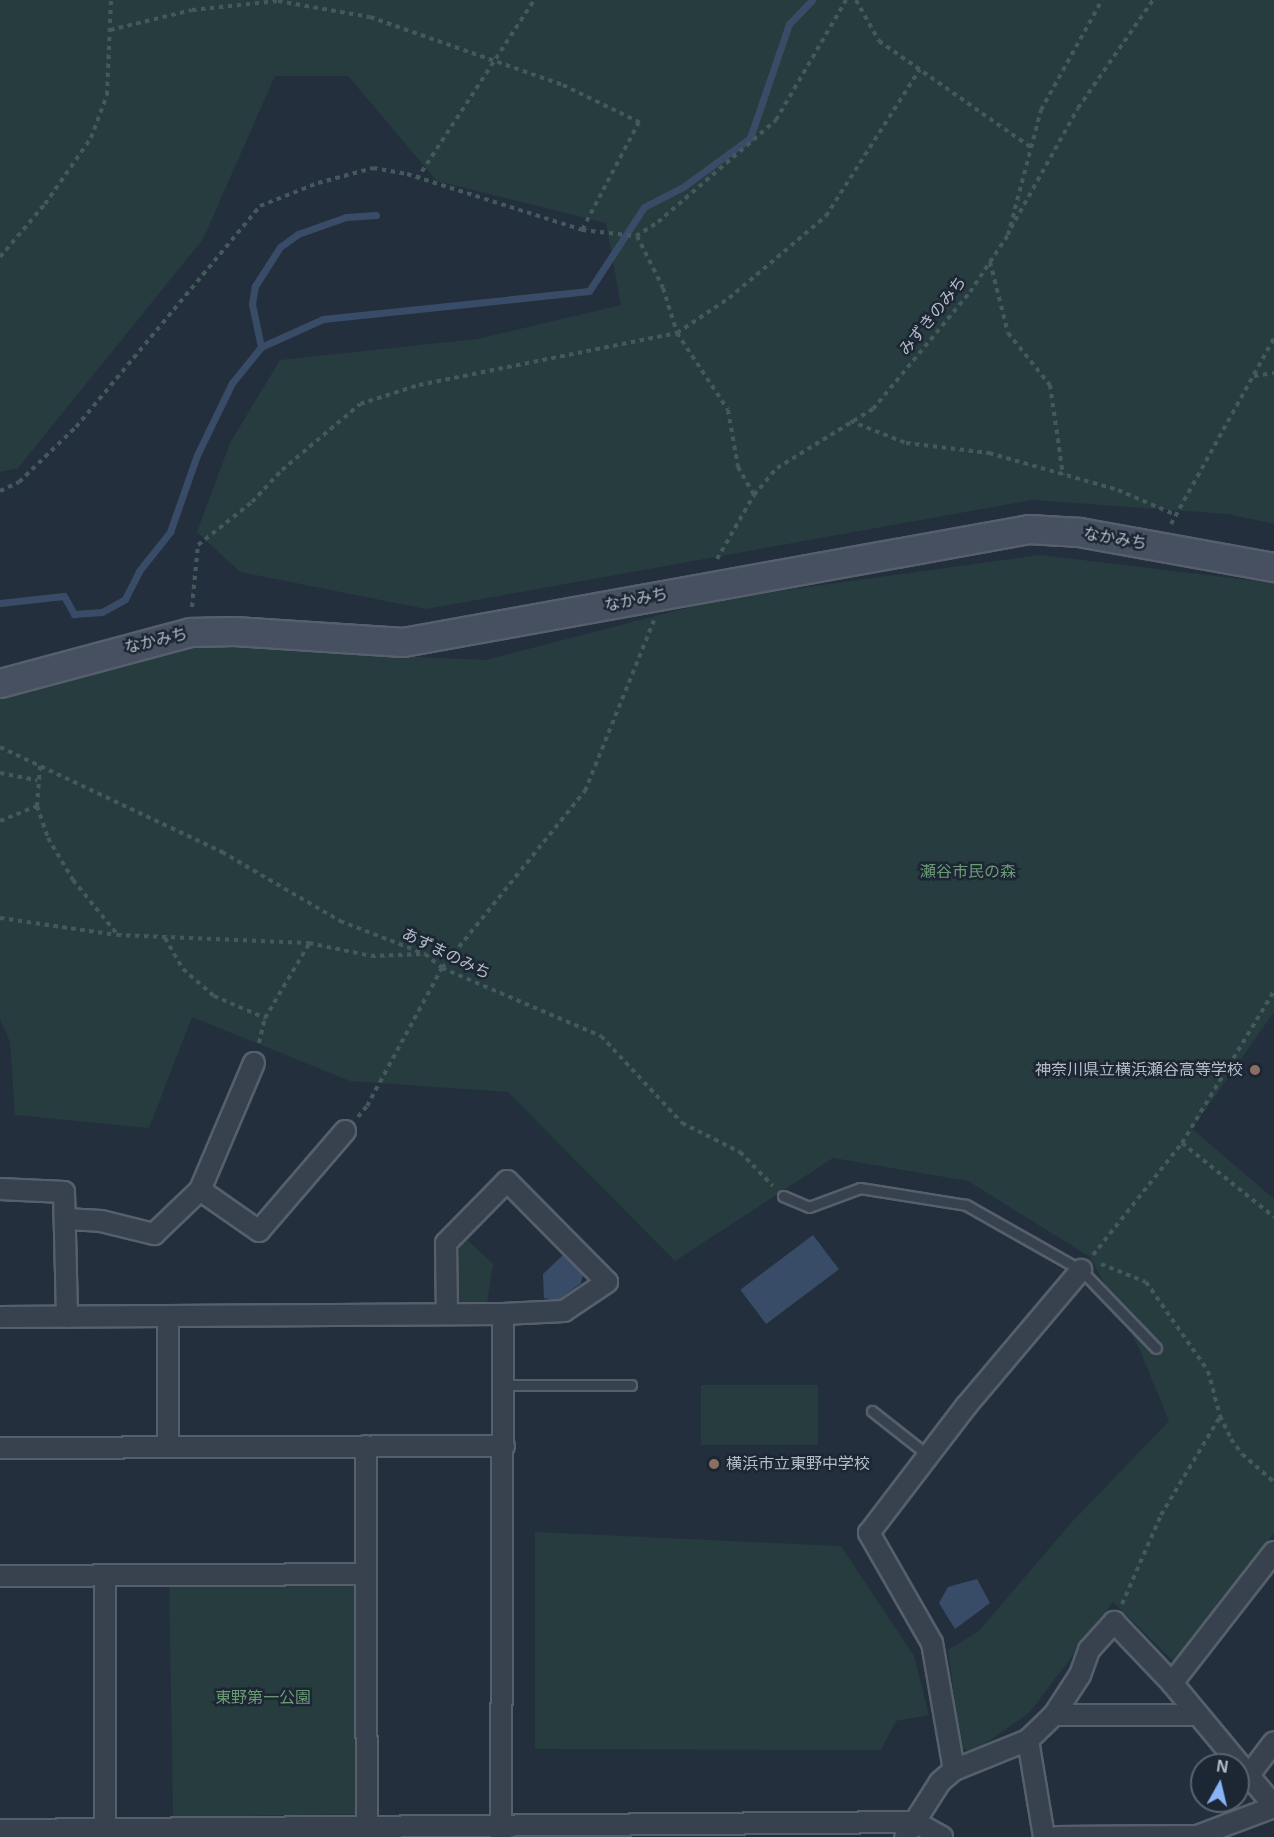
<!DOCTYPE html>
<html>
<head>
<meta charset="utf-8">
<style>
  body { margin:0 }
  #map { position:relative; width:1274px; height:1837px; overflow:hidden; background:#242f3e; font-family:Arial,"Noto Sans JP",sans-serif }
  div>[style] { position:absolute }
  .green>* { inset:0; background:#263c3f; transform-origin:0 0 }
  .water>* { inset:0; background:#394c67; transform-origin:0 0 }
  .stream>* { height:7px; margin:-3.5px; padding:0 3.5px; transform-origin:3.5px; border-radius:3.5px; background:#394c67 }
  .path>* { height:4px; margin-top:-2px; transform-origin:0; background:repeating-linear-gradient(90deg,#44595c 0 4.5px,transparent 0 9px) }
  .roads { filter:drop-shadow(2px 0 #565f6c) drop-shadow(-2px 0 #565f6c) drop-shadow(0 2px #565f6c) drop-shadow(0 -2px #565f6c) }
  .lane>* { height:9px; margin:-4.5px; padding:0 4.5px; transform-origin:4.5px; border-radius:4.5px; background:#38414e }
  .street>* { height:20px; margin:-10px; padding:0 10px; transform-origin:10px; border-radius:10px; background:#38414e }
  .secondary>* { height:27px; margin:-13.5px; padding:0 13.5px; transform-origin:13.5px; border-radius:13.5px; background:#465061 }
  .dots>* { width:16px; height:16px; translate:-50% -50%; box-sizing:border-box; border:3px solid #1d2633; border-radius:50% }
  span { translate:-50% -50%; white-space:nowrap; text-align:center; line-height:1.15; -webkit-text-stroke:5px #1d2633; paint-order:stroke }
  .street-label { font-size:16px; color:#b4bcc9 }
  .park-label { font-size:16px; color:#6b9a76 }
  .poi-label { font-size:16px; color:#b4bcc9 }
  .right { translate:-100% -50%; text-align:right }
  .left { translate:0 -50%; text-align:left }
  .north { position:absolute; left:1190px; top:1753px; width:60px; height:60px; box-sizing:border-box; background:#1d2633; border:2px solid #59626f; border-radius:50%; rotate:8deg; font-size:16px; font-weight:700; line-height:24px; text-align:center; color:#b4bcc9 }
  .north::after { content:''; display:block; margin:auto; width:21px; height:27px; background:#8ab4f8; clip-path:polygon(50% 0,100% 100%,50% 72%,0 100%) }
</style>
</head>
<body>
<div id="map">
  <div class="green">
    <div style="clip-path:polygon(0 0,1274px 0,1274px 524px,1228px 514px,1032px 500px,426px 609px,240px 572px,197px 532px,230px 443px,280px 360px,477px 339px,621px 305px,606px 223px,437px 181px,348px 76px,275px 76px,203px 239px,18px 468px,0 472px)"></div>
    <div style="clip-path:polygon(1040px 555px,1274px 583px,1274px 1012px,1192px 1129px,1274px 1199px,1274px 1533px,1175px 1663px,1113px 1602px,1030px 1712px,972px 1753px,961px 1747px,948px 1650px,979px 1631px,1070px 1524px,1169px 1421px,1139px 1348px,1090px 1257px,968px 1181px,833px 1158px,675px 1261px,508px 1092px,350px 1081px,192px 1017px,149px 1128px,15px 1115px,10px 1042px,0 1019px,0 682px,188px 643px,262px 638px,350px 654px,486px 660px,721px 599px)"></div>
    <div style="clip-path:polygon(460px 1233px,493px 1264px,487px 1303px,458px 1303px,454px 1239px)"></div>
    <div style="left:701px;top:1385px;width:117px;height:60px"></div>
    <div style="clip-path:polygon(535px 1532px,841px 1546px,914px 1656px,929px 1715px,896px 1721px,881px 1750px,535px 1749px)"></div>
    <div style="left:354px;top:1578px;width:236px;height:185px;rotate:89deg"></div>
  </div>
  <div class="water">
    <div style="left:813px;top:1235px;width:43px;height:91px;rotate:53deg"></div>
    <div style="clip-path:polygon(563px 1255px,583px 1275px,581px 1283px,558px 1300px,544px 1298px,543px 1274px)"></div>
    <div style="clip-path:polygon(977px 1579px,990px 1603px,955px 1629px,939px 1603px,948px 1587px)"></div>
  </div>
  <div class="stream">
    <div style="left:261px;top:347px;width:44px;rotate:-101.8deg"></div>
    <div style="left:252px;top:304px;width:18px;rotate:-81deg"></div>
    <div style="left:255px;top:286px;width:46px;rotate:-57.3deg"></div>
    <div style="left:280px;top:247px;width:22px;rotate:-36deg"></div>
    <div style="left:298px;top:234px;width:51px;rotate:-19.5deg"></div>
    <div style="left:346px;top:217px;width:30px;rotate:-4deg"></div>
    <div style="left:0;top:603px;width:64px;rotate:-6.2deg"></div>
    <div style="left:64px;top:596px;width:21px;rotate:61deg"></div>
    <div style="left:74px;top:614px;width:28px;rotate:-4deg"></div>
    <div style="left:102px;top:612px;width:26px;rotate:-29deg"></div>
    <div style="left:125px;top:599px;width:31px;rotate:-63deg"></div>
    <div style="left:139px;top:571px;width:50px;rotate:-51.5deg"></div>
    <div style="left:170px;top:532px;width:82px;rotate:-70.7deg"></div>
    <div style="left:197px;top:455px;width:80px;rotate:-64.1deg"></div>
    <div style="left:232px;top:383px;width:46px;rotate:-51.1deg"></div>
    <div style="left:261px;top:347px;width:68px;rotate:-24.3deg"></div>
    <div style="left:323px;top:319px;width:267px;rotate:-6deg"></div>
    <div style="left:589px;top:291px;width:100px;rotate:-56.8deg"></div>
    <div style="left:644px;top:207px;width:44px;rotate:-27.1deg"></div>
    <div style="left:683px;top:187px;width:83px;rotate:-36.2deg"></div>
    <div style="left:750px;top:138px;width:120px;rotate:-71.1deg"></div>
    <div style="left:789px;top:24px;width:33px;rotate:-46deg"></div>
  </div>
  <div class="path">
    <div style="left:856px;top:0;width:47px;rotate:60.7deg"></div>
    <div style="left:879px;top:41px;width:187px;rotate:35deg"></div>
    <div style="left:110px;top:30px;width:84px;rotate:-13.7deg"></div>
    <div style="left:192px;top:10px;width:86px;rotate:-6deg"></div>
    <div style="left:278px;top:1px;width:93px;rotate:9.9deg"></div>
    <div style="left:370px;top:17px;width:205px;rotate:19.4deg"></div>
    <div style="left:563px;top:85px;width:85px;rotate:26deg"></div>
    <div style="left:639px;top:122px;width:122px;rotate:117.8deg"></div>
    <div style="left:417px;top:179px;width:214px;rotate:-56.8deg"></div>
    <div style="left:1011px;top:228px;width:137px;rotate:-60.8deg"></div>
    <div style="left:1078px;top:108px;width:131px;rotate:-55.2deg"></div>
    <div style="left:637px;top:236px;width:58px;rotate:63.4deg"></div>
    <div style="left:663px;top:288px;width:47px;rotate:72.7deg"></div>
    <div style="left:677px;top:333px;width:92px;rotate:56.5deg"></div>
    <div style="left:728px;top:410px;width:58px;rotate:80deg"></div>
    <div style="left:738px;top:467px;width:32px;rotate:60deg"></div>
    <div style="left:0;top:257px;width:70px;rotate:-49.7deg"></div>
    <div style="left:45px;top:204px;width:80px;rotate:-55.1deg"></div>
    <div style="left:91px;top:138px;width:46px;rotate:-69.6deg"></div>
    <div style="left:107px;top:95px;width:95px;rotate:-87.6deg"></div>
    <div style="left:990px;top:262px;width:73px;rotate:75.8deg"></div>
    <div style="left:1008px;top:333px;width:67px;rotate:51.1deg"></div>
    <div style="left:1050px;top:385px;width:91px;rotate:81.8deg"></div>
    <div style="left:1254px;top:376px;width:20px;rotate:-9deg"></div>
    <div style="left:850px;top:421px;width:60px;rotate:21.4deg"></div>
    <div style="left:906px;top:443px;width:84px;rotate:6.9deg"></div>
    <div style="left:989px;top:453px;width:134px;rotate:16deg"></div>
    <div style="left:1118px;top:490px;width:63px;rotate:23.3deg"></div>
    <div style="left:0;top:491px;width:21px;rotate:-25deg"></div>
    <div style="left:19px;top:482px;width:79px;rotate:-44deg"></div>
    <div style="left:76px;top:427px;width:288px;rotate:-50.2deg"></div>
    <div style="left:260px;top:206px;width:62px;rotate:-21.6deg"></div>
    <div style="left:318px;top:183px;width:57px;rotate:-15.3deg"></div>
    <div style="left:373px;top:168px;width:35px;rotate:10deg"></div>
    <div style="left:407px;top:174px;width:184px;rotate:17.7deg"></div>
    <div style="left:582px;top:230px;width:54px;rotate:6.3deg"></div>
    <div style="left:636px;top:236px;width:26px;rotate:-32deg"></div>
    <div style="left:658px;top:222px;width:156px;rotate:-40.8deg"></div>
    <div style="left:776px;top:120px;width:139px;rotate:-59.7deg"></div>
    <div style="left:1171px;top:524px;width:213px;rotate:-61deg"></div>
    <div style="left:717px;top:559px;width:74px;rotate:-60deg"></div>
    <div style="left:754px;top:495px;width:35px;rotate:-50deg"></div>
    <div style="left:777px;top:468px;width:113px;rotate:-31.6deg"></div>
    <div style="left:873px;top:409px;width:152px;rotate:-50.3deg"></div>
    <div style="left:970px;top:292px;width:69px;rotate:-56.3deg"></div>
    <div style="left:1008px;top:235px;width:129px;rotate:-75.2deg"></div>
    <div style="left:1041px;top:110px;width:126px;rotate:-61deg"></div>
    <div style="left:192px;top:607px;width:62px;rotate:-84.5deg"></div>
    <div style="left:198px;top:545px;width:69px;rotate:-38.5deg"></div>
    <div style="left:252px;top:502px;width:44px;rotate:-46.8deg"></div>
    <div style="left:282px;top:470px;width:102px;rotate:-40.2deg"></div>
    <div style="left:360px;top:404px;width:62px;rotate:-17.9deg"></div>
    <div style="left:419px;top:385px;width:263px;rotate:-11.4deg"></div>
    <div style="left:677px;top:333px;width:63px;rotate:-33.9deg"></div>
    <div style="left:729px;top:298px;width:127px;rotate:-40.2deg"></div>
    <div style="left:826px;top:216px;width:174px;rotate:-57.4deg"></div>
    <div style="left:0;top:747px;width:246px;rotate:25.3deg"></div>
    <div style="left:222px;top:852px;width:137px;rotate:30.3deg"></div>
    <div style="left:340px;top:921px;width:91px;rotate:21.2deg"></div>
    <div style="left:425px;top:954px;width:22px;rotate:39deg"></div>
    <div style="left:442px;top:968px;width:173px;rotate:23.2deg"></div>
    <div style="left:601px;top:1036px;width:119px;rotate:47deg"></div>
    <div style="left:682px;top:1123px;width:65px;rotate:26.6deg"></div>
    <div style="left:740px;top:1152px;width:47px;rotate:45.9deg"></div>
    <div style="left:40px;top:766px;width:40px;rotate:94.3deg"></div>
    <div style="left:37px;top:806px;width:34px;rotate:71deg"></div>
    <div style="left:48px;top:838px;width:49px;rotate:59.2deg"></div>
    <div style="left:73px;top:880px;width:70px;rotate:50.8deg"></div>
    <div style="left:0;top:773px;width:38px;rotate:11deg"></div>
    <div style="left:0;top:821px;width:40px;rotate:-22deg"></div>
    <div style="left:0;top:918px;width:118px;rotate:8.3deg"></div>
    <div style="left:117px;top:935px;width:192px;rotate:2.4deg"></div>
    <div style="left:309px;top:943px;width:63px;rotate:11.8deg"></div>
    <div style="left:371px;top:956px;width:51px;rotate:-2.2deg"></div>
    <div style="left:165px;top:938px;width:36px;rotate:60deg"></div>
    <div style="left:183px;top:969px;width:41px;rotate:41.1deg"></div>
    <div style="left:214px;top:996px;width:56px;rotate:23.3deg"></div>
    <div style="left:259px;top:1043px;width:26px;rotate:-77deg"></div>
    <div style="left:265px;top:1018px;width:86px;rotate:-59.3deg"></div>
    <div style="left:358px;top:1117px;width:14px;rotate:-51deg"></div>
    <div style="left:367px;top:1106px;width:157px;rotate:-61.5deg"></div>
    <div style="left:442px;top:968px;width:228px;rotate:-51.1deg"></div>
    <div style="left:585px;top:791px;width:184px;rotate:-68deg"></div>
    <div style="left:1182px;top:1143px;width:118px;rotate:38.8deg"></div>
    <div style="left:1093px;top:1255px;width:143px;rotate:-51.5deg"></div>
    <div style="left:1182px;top:1143px;width:178px;rotate:-58.8deg"></div>
    <div style="left:1101px;top:1264px;width:48px;rotate:21.8deg"></div>
    <div style="left:1146px;top:1282px;width:108px;rotate:55.1deg"></div>
    <div style="left:1208px;top:1371px;width:47px;rotate:75.1deg"></div>
    <div style="left:1220px;top:1416px;width:25px;rotate:64deg"></div>
    <div style="left:1231px;top:1439px;width:19px;rotate:54deg"></div>
    <div style="left:1242px;top:1454px;width:43px;rotate:41.2deg"></div>
    <div style="left:1122px;top:1604px;width:97px;rotate:-66.3deg"></div>
    <div style="left:1161px;top:1515px;width:114px;rotate:-59deg"></div>
  </div>
  <div class="roads">
    <div class="lane">
      <div style="left:783px;top:1196px;width:28px;rotate:23deg"></div>
      <div style="left:809px;top:1207px;width:54px;rotate:-20.4deg"></div>
      <div style="left:860px;top:1188px;width:107px;rotate:9.1deg"></div>
      <div style="left:966px;top:1205px;width:132px;rotate:29.5deg"></div>
      <div style="left:1081px;top:1270px;width:108px;rotate:46.1deg"></div>
      <div style="left:504px;top:1385px;width:127px"></div>
      <div style="left:872px;top:1411px;width:73px;rotate:38.3deg"></div>
    </div>
    <div class="street">
      <div style="left:0;top:1189px;width:64px;rotate:2.7deg"></div>
      <div style="left:64px;top:1192px;width:125px;rotate:88.6deg"></div>
      <div style="left:200px;top:1190px;width:72px;rotate:34.8deg"></div>
      <div style="left:259px;top:1231px;width:132px;rotate:-49.3deg"></div>
      <div style="left:65px;top:1219px;width:36px;rotate:3deg"></div>
      <div style="left:101px;top:1221px;width:55px;rotate:13.8deg"></div>
      <div style="left:154px;top:1234px;width:64px;rotate:-43.7deg"></div>
      <div style="left:200px;top:1190px;width:138px;rotate:-67deg"></div>
      <div style="left:0;top:1317px;width:503px;rotate:-0.34deg"></div>
      <div style="left:503px;top:1314px;width:61px;rotate:-2.8deg"></div>
      <div style="left:564px;top:1311px;width:52px;rotate:-34deg"></div>
      <div style="left:607px;top:1282px;width:142px;rotate:-134.7deg"></div>
      <div style="left:507px;top:1181px;width:87px;rotate:134.5deg"></div>
      <div style="left:446px;top:1243px;width:71px;rotate:89.2deg"></div>
      <div style="left:366px;top:1446px;width:391px;rotate:89.9deg"></div>
      <div style="left:168px;top:1447px;width:131px;rotate:-90deg"></div>
      <div style="left:0;top:1448px;width:504px;rotate:-0.23deg"></div>
      <div style="left:0;top:1576px;width:366px;rotate:-0.3deg"></div>
      <div style="left:1172px;top:1683px;width:166px;rotate:-52.1deg"></div>
      <div style="left:1054px;top:1715px;width:144px"></div>
      <div style="left:1028px;top:1740px;width:98px;rotate:80.6deg"></div>
      <div style="left:954px;top:1770px;width:129px;rotate:-99.8deg"></div>
      <div style="left:932px;top:1643px;width:127px;rotate:-119.8deg"></div>
      <div style="left:869px;top:1533px;width:161px;rotate:-52.6deg"></div>
      <div style="left:967px;top:1405px;width:177px;rotate:-49.8deg"></div>
      <div style="left:1249px;top:1775px;width:41px;rotate:-52.9deg"></div>
      <div style="left:105px;top:1829px;width:254px;rotate:-90deg"></div>
      <div style="left:0;top:1830px;width:915px;rotate:-0.5deg"></div>
      <div style="left:915px;top:1822px;width:31px;rotate:29deg"></div>
      <div style="left:501px;top:1837px;width:523px;rotate:-89.78deg"></div>
      <div style="left:905px;top:1837px;width:65px;rotate:-57.5deg"></div>
      <div style="left:940px;top:1782px;width:18px;rotate:-41deg"></div>
      <div style="left:954px;top:1770px;width:80px;rotate:-22.1deg"></div>
      <div style="left:1028px;top:1740px;width:36px;rotate:-44deg"></div>
      <div style="left:1054px;top:1715px;width:48px;rotate:-57deg"></div>
      <div style="left:1080px;top:1675px;width:27px;rotate:-70deg"></div>
      <div style="left:1089px;top:1650px;width:38px;rotate:-48deg"></div>
      <div style="left:1114px;top:1622px;width:84px;rotate:46.4deg"></div>
      <div style="left:1172px;top:1683px;width:160px;rotate:50.3deg"></div>
      <div style="left:1057px;top:1837px;width:140px;rotate:-0.4deg"></div>
      <div style="left:1197px;top:1836px;width:82px;rotate:-20.6deg"></div>
    </div>
    <div class="secondary">
      <div style="left:0;top:683px;width:198px;rotate:-15deg"></div>
      <div style="left:191px;top:632px;width:43px;rotate:-1.3deg"></div>
      <div style="left:234px;top:631px;width:169px;rotate:3.7deg"></div>
      <div style="left:403px;top:642px;width:636px;rotate:-10.23deg"></div>
      <div style="left:1029px;top:529px;width:50px;rotate:3.4deg"></div>
      <div style="left:1079px;top:532px;width:198px;rotate:10.2deg"></div>
    </div>
  </div>
  <div class="dots">
    <div style="left:1255px;top:1070px;background:#8d6e63"></div>
    <div style="left:714px;top:1464px;background:#8d6e63"></div>
  </div>
  <div class="street-label">
    <span style="left:933px;top:316px;rotate:-51deg">みずきのみち</span>
    <span style="left:1115px;top:539px;rotate:10deg">なかみち</span>
    <span style="left:636px;top:600px;rotate:-11deg">なかみち</span>
    <span style="left:156px;top:641px;rotate:-13deg">なかみち</span>
    <span style="left:446px;top:954px;rotate:26deg">あずまのみち</span>
  </div>
  <div class="park-label">
    <span style="left:968px;top:872px">瀬谷市民の森</span>
    <span style="left:263px;top:1698px">東野第一公園</span>
  </div>
  <div class="poi-label">
    <span class="right" style="left:1243px;top:1070px">神奈川県立横浜瀬谷高等学校</span>
    <span class="left" style="left:726px;top:1464px">横浜市立東野中学校</span>
  </div>
  <div class="north">N</div>
</div>
</body>
</html>
